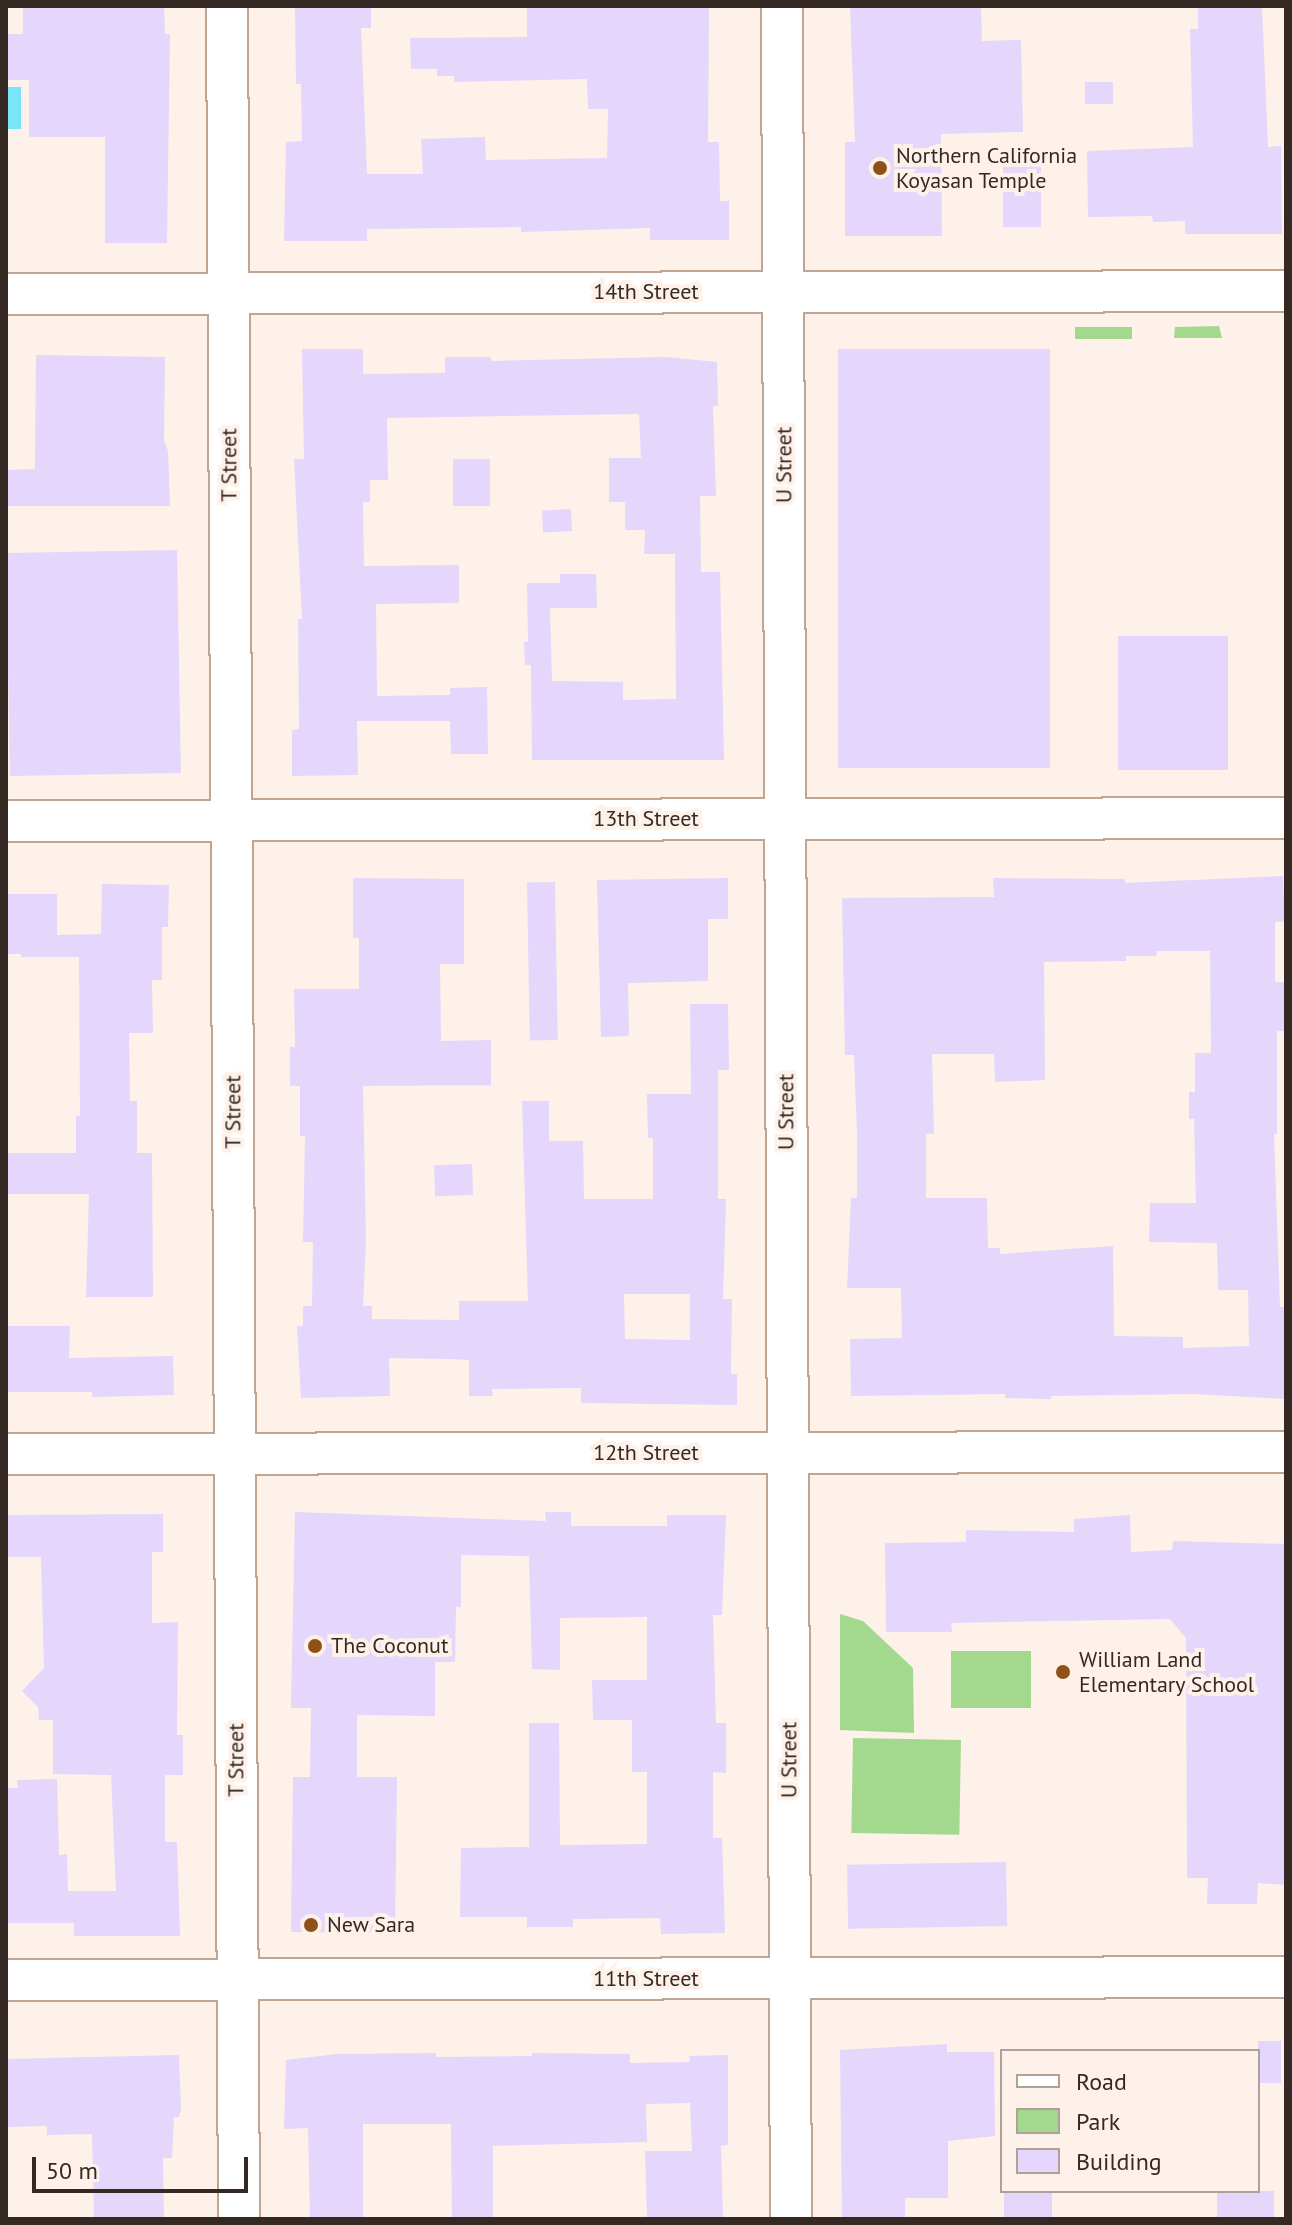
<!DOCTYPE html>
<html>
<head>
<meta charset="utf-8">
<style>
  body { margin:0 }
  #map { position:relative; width:1292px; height:2225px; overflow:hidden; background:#fdf1e9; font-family:"PT Sans",sans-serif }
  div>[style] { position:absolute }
  .green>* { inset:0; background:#a2d98e; transform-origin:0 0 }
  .water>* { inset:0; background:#7ce4f8; transform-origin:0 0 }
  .building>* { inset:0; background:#e4d7fb; transform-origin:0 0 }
  .roads { filter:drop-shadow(2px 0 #c1a593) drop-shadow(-2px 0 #c1a593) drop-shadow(0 2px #c1a593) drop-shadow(0 -2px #c1a593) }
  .minor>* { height:40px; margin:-20px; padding:0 20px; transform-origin:20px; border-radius:20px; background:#fff }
  .dots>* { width:22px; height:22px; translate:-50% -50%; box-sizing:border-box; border:4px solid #fdf1e9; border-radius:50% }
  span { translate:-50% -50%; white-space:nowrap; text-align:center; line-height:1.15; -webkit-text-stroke:8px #fdf1e9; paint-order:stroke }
  .poi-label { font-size:22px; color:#352a23 }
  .left { translate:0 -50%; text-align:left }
  .street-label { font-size:22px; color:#352a23 }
  .frame { position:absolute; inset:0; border:8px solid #352a23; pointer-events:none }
  .legend { position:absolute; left:1000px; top:2049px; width:260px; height:144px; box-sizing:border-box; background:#fdf1e9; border:2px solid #ada19a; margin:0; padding:10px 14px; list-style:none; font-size:24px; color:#352a23 }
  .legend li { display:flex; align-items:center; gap:16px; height:40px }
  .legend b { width:40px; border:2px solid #ada19a }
  .scale { position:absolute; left:32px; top:2157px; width:216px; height:36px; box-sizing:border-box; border:4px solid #352a23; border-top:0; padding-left:10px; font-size:24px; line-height:28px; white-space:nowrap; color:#352a23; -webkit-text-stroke:6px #fdf1e9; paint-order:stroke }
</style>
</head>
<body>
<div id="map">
  <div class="green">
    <div style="clip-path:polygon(1219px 326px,1222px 338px,1174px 338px,1175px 327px)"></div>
    <div style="left:1075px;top:327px;width:57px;height:12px"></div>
    <div style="clip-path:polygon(840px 1614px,863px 1621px,913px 1668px,914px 1733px,840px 1730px)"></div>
    <div style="left:951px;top:1651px;width:80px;height:57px"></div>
    <div style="left:853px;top:1738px;width:108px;height:95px;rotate:1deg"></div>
  </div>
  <div class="water">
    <div style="left:6px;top:87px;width:15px;height:42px"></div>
  </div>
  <div class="building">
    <div style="clip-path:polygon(23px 6px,164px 6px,165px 34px,170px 34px,167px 243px,105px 243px,105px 137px,29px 137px,29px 80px,6px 80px,6px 34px,23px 34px)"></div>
    <div style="clip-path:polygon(295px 6px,371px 6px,371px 28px,361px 28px,367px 174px,423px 174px,421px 139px,485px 137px,486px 160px,607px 158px,608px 109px,588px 109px,587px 79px,454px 82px,454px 76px,437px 76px,437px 69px,411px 69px,410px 38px,527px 37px,527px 6px,709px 6px,708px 142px,719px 142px,720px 201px,729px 201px,729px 240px,650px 240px,650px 228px,521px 232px,521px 227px,367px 229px,367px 241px,284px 241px,286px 142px,302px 141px,301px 84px,296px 84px)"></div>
    <div style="clip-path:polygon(850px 6px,981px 6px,982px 41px,1021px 40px,1023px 132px,941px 134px,942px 236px,845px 236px,845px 142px,855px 142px)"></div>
    <div style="clip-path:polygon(1198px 6px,1262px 6px,1268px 147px,1281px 146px,1282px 234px,1185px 234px,1185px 221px,1153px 222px,1152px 216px,1088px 217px,1087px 151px,1193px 147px,1190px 29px,1198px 29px)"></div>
    <div style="left:1113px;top:82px;width:22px;height:28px;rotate:90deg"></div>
    <div style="left:1003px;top:157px;width:38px;height:70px"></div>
    <div style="clip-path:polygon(302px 349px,363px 349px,363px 374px,445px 373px,445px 357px,491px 357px,491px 361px,665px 357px,717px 362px,718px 406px,713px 406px,716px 496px,700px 496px,701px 572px,720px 572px,724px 760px,532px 760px,531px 665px,525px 665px,524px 642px,528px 642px,527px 583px,560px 583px,560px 574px,596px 574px,597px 608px,550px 608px,552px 681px,623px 682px,623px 700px,676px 699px,675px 554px,644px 554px,645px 530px,625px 530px,625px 502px,609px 502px,609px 458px,641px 458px,639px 414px,387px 418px,388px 480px,370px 480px,370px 502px,363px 502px,364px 566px,459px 565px,459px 603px,376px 604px,377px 696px,450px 695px,450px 688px,487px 687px,488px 754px,451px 754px,450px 721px,357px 721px,358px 775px,292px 776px,292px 730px,299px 729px,298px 619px,302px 619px,294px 459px,304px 459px)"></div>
    <div style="left:838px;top:349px;width:212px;height:419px"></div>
    <div style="clip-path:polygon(36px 355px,165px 357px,164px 440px,168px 451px,170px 506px,6px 506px,6px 470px,35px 469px)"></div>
    <div style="left:453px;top:459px;width:37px;height:47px"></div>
    <div style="left:571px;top:509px;width:22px;height:29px;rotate:87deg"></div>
    <div style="left:177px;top:550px;width:223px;height:171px;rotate:89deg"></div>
    <div style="left:1118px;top:636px;width:110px;height:134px"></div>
    <div style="clip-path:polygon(evenodd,1283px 876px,1285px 921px,1275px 922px,1275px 982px,1285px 982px,1286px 1031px,1277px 1031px,1277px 1134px,1274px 1134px,1280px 1307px,1286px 1307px,1286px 1399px,1196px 1394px,1051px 1396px,1051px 1399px,1005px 1398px,1005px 1394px,851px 1396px,850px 1339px,902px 1338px,901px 1288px,847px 1288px,851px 1198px,857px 1198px,857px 1135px,854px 1055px,845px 1055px,842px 898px,994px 897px,993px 878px,1125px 879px,1125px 883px,1283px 876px,1157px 951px,1210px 951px,1211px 1053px,1195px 1053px,1195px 1092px,1189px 1092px,1189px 1119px,1194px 1119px,1196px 1203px,1150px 1203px,1149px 1242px,1217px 1243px,1218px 1290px,1248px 1290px,1249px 1346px,1183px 1348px,1183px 1337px,1114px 1336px,1113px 1246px,1000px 1254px,1000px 1248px,988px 1248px,987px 1198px,926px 1198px,926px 1134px,934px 1134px,932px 1054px,994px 1054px,995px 1082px,1045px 1080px,1044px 962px,1126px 961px,1126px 956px,1156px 956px,1157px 951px)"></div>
    <div style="clip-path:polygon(evenodd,353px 878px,464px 879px,464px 964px,440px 964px,441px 1041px,491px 1040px,491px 1085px,363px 1086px,366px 1242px,363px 1306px,372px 1306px,372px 1319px,459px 1320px,459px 1301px,528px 1301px,522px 1101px,549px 1101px,549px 1141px,583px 1141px,584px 1199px,653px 1199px,653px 1138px,648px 1138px,647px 1094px,691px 1094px,690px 1004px,728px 1004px,729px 1070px,718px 1070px,718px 1199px,726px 1199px,723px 1299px,732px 1299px,731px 1374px,737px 1374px,737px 1405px,581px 1403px,581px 1388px,492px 1389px,493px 1396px,469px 1396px,469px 1360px,451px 1359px,389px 1358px,390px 1396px,301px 1398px,297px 1326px,303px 1326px,303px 1306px,312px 1306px,313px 1242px,303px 1242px,305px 1136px,300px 1136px,300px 1086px,290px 1086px,290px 1047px,295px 1047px,294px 989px,359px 989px,359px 938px,353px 938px,353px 878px,624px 1294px,690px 1294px,690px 1340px,625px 1339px,624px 1294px)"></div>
    <div style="clip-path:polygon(728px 878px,728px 919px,708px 919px,708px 981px,628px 983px,629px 1036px,601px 1037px,597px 880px)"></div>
    <div style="left:555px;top:882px;width:158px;height:28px;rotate:89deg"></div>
    <div style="clip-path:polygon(102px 884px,169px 885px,168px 927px,162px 927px,162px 980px,152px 980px,153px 1033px,129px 1033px,130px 1101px,137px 1101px,137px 1153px,152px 1153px,153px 1297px,86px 1297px,89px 1194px,6px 1194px,6px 1153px,76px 1153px,76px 1116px,80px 1116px,79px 957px,21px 957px,21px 954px,6px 954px,6px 894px,57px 894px,57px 935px,101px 934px)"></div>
    <div style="left:472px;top:1164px;width:31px;height:38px;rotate:88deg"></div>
    <div style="clip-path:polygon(6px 1326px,70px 1326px,69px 1358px,173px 1356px,174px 1395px,92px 1397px,92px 1392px,6px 1392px)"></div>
    <div style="clip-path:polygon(295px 1512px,546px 1521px,545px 1512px,571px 1512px,571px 1526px,667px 1526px,667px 1515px,726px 1515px,722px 1615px,713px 1615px,716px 1723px,726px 1723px,726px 1773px,713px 1772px,713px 1838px,722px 1838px,725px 1933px,661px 1934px,660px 1918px,573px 1919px,573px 1927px,527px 1927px,527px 1917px,460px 1917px,461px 1848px,529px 1847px,529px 1723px,559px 1723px,560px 1845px,647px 1844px,647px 1772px,632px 1772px,632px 1720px,593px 1720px,592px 1680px,647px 1680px,647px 1617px,560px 1618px,560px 1670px,532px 1669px,529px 1556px,461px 1555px,461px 1607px,456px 1607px,455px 1662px,435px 1662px,435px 1716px,357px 1715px,357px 1777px,397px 1777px,395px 1933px,291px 1932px,293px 1777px,310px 1777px,311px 1708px,291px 1708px)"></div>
    <div style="clip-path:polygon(163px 1514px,163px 1552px,152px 1552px,152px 1623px,178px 1622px,177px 1735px,183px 1735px,183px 1775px,165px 1775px,165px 1842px,177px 1842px,180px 1936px,74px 1936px,74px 1923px,6px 1923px,6px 1788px,18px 1788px,17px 1780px,57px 1779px,59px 1855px,67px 1854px,68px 1891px,116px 1891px,111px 1775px,53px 1774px,53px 1720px,39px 1720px,38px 1707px,22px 1691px,44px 1668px,41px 1557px,6px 1557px,6px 1515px)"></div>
    <div style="clip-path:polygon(1130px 1515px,1131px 1552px,1172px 1550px,1173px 1541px,1286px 1544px,1286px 1885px,1258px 1883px,1257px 1904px,1207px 1904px,1208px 1878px,1187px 1878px,1186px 1638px,1170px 1619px,951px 1623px,952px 1632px,886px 1632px,885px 1543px,966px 1542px,966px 1530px,1074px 1532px,1074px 1519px)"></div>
    <div style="left:1006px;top:1862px;width:64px;height:159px;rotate:89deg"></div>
    <div style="left:1258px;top:2041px;width:23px;height:42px"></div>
    <div style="clip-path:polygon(947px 2044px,947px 2052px,994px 2052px,995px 2136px,948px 2141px,948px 2198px,905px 2198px,905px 2219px,842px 2219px,840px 2050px)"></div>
    <div style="clip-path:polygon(436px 2053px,436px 2057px,532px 2056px,532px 2053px,630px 2054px,630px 2063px,690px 2062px,689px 2056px,728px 2055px,728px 2145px,721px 2146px,723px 2219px,647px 2219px,645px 2151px,692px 2151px,690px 2103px,646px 2104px,647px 2142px,493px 2146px,493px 2219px,452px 2219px,451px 2124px,363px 2124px,363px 2219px,310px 2219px,308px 2128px,284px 2129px,286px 2060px,337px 2054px)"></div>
    <div style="clip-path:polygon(179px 2055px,181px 2110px,179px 2117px,174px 2117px,172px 2158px,163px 2158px,164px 2219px,94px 2219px,92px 2134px,47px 2135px,47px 2126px,6px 2127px,6px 2059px)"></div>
    <div style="left:1004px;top:2191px;width:48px;height:28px"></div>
    <div style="left:1217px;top:2191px;width:57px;height:28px"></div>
  </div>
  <div class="roads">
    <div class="minor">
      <div style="left:227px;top:6px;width:2213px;rotate:89.69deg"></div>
      <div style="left:782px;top:6px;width:2213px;rotate:89.77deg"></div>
      <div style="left:6px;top:294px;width:1280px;rotate:-0.13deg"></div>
      <div style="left:6px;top:821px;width:1280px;rotate:-0.13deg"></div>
      <div style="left:6px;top:1454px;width:1280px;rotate:-0.09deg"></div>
      <div style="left:6px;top:1980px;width:1280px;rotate:-0.13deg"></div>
    </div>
  </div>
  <div class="dots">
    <div style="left:880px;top:168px;background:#905119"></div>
    <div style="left:315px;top:1646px;background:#905119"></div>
    <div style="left:1063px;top:1672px;background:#905119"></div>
    <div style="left:311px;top:1925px;background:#905119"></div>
  </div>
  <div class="poi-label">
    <span class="left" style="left:896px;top:168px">Northern California<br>Koyasan Temple</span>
    <span class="left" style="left:331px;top:1646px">The Coconut</span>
    <span class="left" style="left:1079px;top:1672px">William Land<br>Elementary School</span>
    <span class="left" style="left:327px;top:1925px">New Sara</span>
  </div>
  <div class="street-label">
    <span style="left:646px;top:292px">14th Street</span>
    <span style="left:229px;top:465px;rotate:-90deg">T Street</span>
    <span style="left:784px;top:465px;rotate:-90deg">U Street</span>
    <span style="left:646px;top:819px">13th Street</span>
    <span style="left:233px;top:1112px;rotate:-90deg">T Street</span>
    <span style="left:786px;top:1112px;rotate:-90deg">U Street</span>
    <span style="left:646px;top:1453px">12th Street</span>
    <span style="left:236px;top:1760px;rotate:-90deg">T Street</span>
    <span style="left:789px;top:1760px;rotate:-90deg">U Street</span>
    <span style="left:646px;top:1979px">11th Street</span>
  </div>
  <div class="frame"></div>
  <ul class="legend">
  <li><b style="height:10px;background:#fff"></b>Road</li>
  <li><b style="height:22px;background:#a2d98e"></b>Park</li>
  <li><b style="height:22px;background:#e4d7fb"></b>Building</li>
  </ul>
  <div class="scale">50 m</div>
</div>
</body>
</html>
